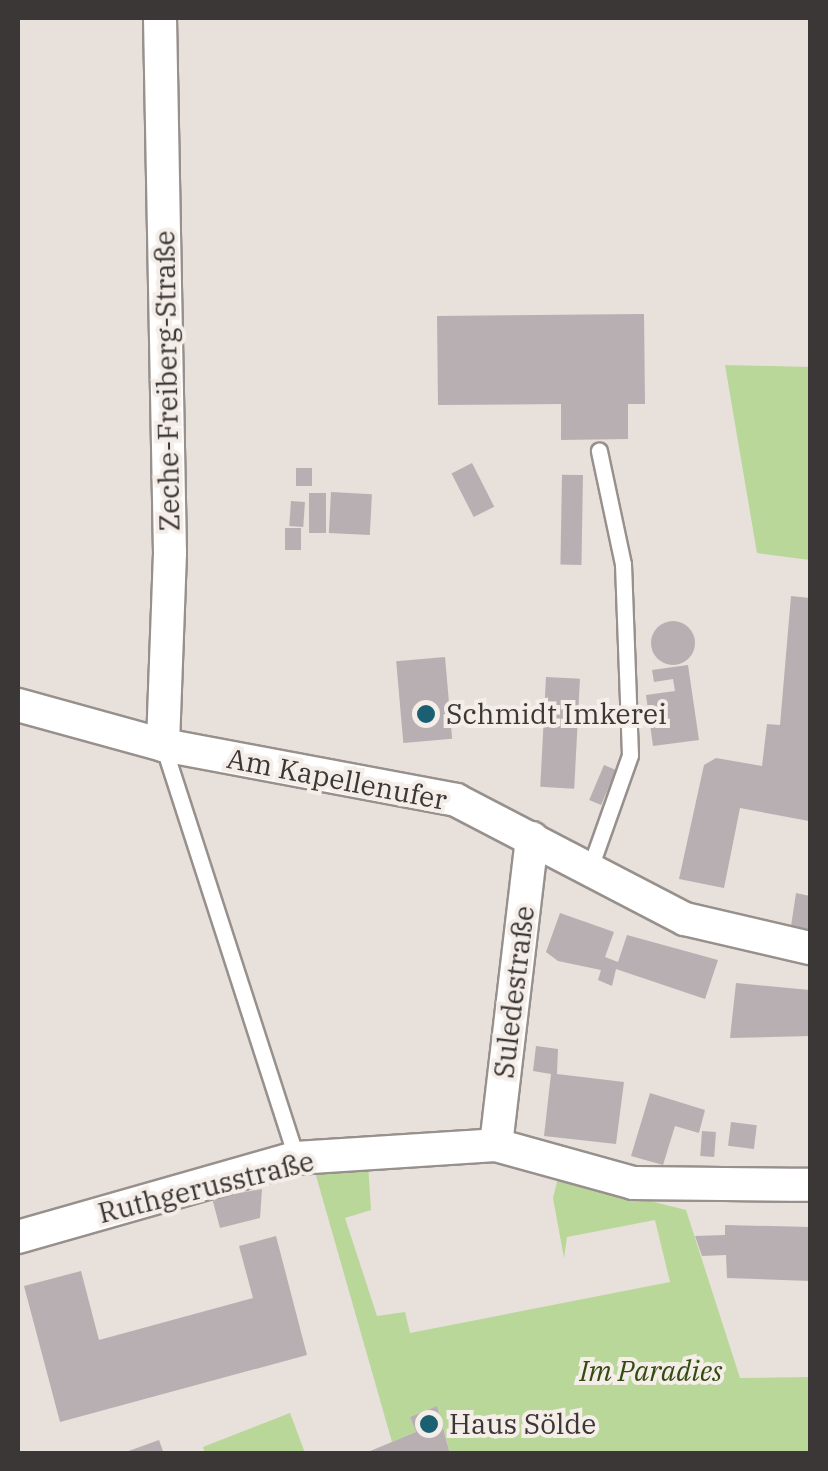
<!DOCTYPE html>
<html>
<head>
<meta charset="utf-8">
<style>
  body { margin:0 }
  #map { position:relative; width:828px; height:1471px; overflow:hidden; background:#e7e0db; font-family:"IBM Plex Serif",serif }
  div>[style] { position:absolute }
  .green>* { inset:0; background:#b9d798 }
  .building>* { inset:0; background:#b8afb2; transform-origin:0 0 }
  .round { border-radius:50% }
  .roads { filter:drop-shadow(2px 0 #97908c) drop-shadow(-2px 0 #97908c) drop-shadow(0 2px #97908c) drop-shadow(0 -2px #97908c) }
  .lane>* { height:15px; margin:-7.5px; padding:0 7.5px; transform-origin:7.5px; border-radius:7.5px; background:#fff }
  .street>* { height:32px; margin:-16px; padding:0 16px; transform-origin:16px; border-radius:16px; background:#fff }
  .dots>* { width:28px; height:28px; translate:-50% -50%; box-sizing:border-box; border:5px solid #f4ede8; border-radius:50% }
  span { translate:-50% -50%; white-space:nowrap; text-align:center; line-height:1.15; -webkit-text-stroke:8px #f4ede8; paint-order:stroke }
  .street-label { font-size:28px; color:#3a3736 }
  .poi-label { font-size:28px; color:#3a3736 }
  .left { translate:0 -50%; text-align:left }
  .park-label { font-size:28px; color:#334a11; font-style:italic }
  .frame { position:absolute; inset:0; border:20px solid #3a3736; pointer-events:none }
</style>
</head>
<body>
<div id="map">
  <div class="green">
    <div style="clip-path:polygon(725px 365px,810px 367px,810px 560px,757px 553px)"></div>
    <div style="clip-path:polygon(368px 1163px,371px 1210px,345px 1218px,377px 1316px,405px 1312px,410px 1333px,670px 1282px,655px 1220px,567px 1237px,564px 1258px,553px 1198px,558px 1178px,686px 1210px,740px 1378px,810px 1377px,810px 1453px,450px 1453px,437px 1406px,410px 1417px,416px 1432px,392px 1442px,313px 1165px)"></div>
    <div style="clip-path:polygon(290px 1413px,305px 1453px,205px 1453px,203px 1447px)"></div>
  </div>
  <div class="building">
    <div style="clip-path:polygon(644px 314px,645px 404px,628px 404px,628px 439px,561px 440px,561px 404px,438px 405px,437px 316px)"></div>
    <div style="left:472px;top:463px;width:49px;height:23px;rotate:63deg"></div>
    <div style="left:296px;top:468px;width:16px;height:18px"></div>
    <div style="left:583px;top:475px;width:90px;height:21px;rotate:91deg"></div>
    <div style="left:331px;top:492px;width:41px;height:41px;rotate:3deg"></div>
    <div style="left:309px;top:493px;width:17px;height:40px"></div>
    <div style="left:291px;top:501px;width:14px;height:25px;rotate:4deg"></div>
    <div style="left:285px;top:528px;width:16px;height:22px"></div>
    <div style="clip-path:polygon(791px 596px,810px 598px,809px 821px,740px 808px,724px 888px,679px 879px,704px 765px,716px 758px,762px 766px,767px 724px,780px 725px)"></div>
    <div class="round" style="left:651px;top:621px;width:44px;height:44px"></div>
    <div style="left:445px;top:657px;width:82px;height:49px;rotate:85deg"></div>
    <div style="clip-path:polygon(688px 665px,699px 740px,653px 746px,646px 695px,675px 691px,673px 679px,654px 682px,652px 670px)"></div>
    <div style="left:546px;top:677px;width:34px;height:110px;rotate:3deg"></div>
    <div style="left:604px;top:765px;width:13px;height:38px;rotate:23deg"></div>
    <div style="clip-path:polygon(796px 893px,810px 896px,810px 929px,791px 926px)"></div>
    <div style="clip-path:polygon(560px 913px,614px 932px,605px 957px,618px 962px,627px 935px,718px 960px,705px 999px,616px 969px,612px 986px,598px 980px,601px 970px,558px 961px,546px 952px)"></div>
    <div style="clip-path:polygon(736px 983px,810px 990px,810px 1036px,730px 1038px)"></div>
    <div style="clip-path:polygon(536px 1046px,558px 1049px,557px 1074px,624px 1082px,616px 1144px,544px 1136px,551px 1074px,533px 1071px)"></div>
    <div style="clip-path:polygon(650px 1093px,705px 1110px,699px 1133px,675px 1126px,663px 1165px,631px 1156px)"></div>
    <div style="left:731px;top:1122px;width:26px;height:24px;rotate:7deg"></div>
    <div style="left:702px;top:1131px;width:14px;height:25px;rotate:4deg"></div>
    <div style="clip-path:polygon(262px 1189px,260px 1218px,220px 1228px,212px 1198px)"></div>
    <div style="clip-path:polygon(725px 1225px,810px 1227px,810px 1281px,727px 1278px,726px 1255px,702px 1256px,695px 1236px,725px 1235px)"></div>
    <div style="clip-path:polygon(276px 1236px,307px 1355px,60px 1422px,24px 1286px,81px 1271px,99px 1340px,253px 1298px,239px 1246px)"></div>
    <div style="clip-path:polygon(437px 1406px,450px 1454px,363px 1454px,416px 1432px,410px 1417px)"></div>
    <div style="clip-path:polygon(159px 1440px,164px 1454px,123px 1454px,123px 1453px)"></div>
  </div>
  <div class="roads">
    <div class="lane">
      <div style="left:163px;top:745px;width:434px;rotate:72.1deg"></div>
      <div style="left:590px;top:868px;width:120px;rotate:-70.5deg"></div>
      <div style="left:630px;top:755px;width:191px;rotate:-92.1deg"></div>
      <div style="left:623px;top:564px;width:116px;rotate:-102deg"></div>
    </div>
    <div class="street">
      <div style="left:160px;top:18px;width:535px;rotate:88.93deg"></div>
      <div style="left:170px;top:553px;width:192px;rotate:92.1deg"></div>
      <div style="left:18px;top:705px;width:150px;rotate:15.4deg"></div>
      <div style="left:163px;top:745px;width:298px;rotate:10.6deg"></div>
      <div style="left:456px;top:800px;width:258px;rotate:27.5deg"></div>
      <div style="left:685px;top:919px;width:128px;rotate:13.1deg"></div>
      <div style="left:496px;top:1145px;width:309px;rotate:-83.3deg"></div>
      <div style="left:18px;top:1237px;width:289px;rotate:-15.9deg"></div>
      <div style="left:296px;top:1158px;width:200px;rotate:-3.7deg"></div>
      <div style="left:496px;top:1145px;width:142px;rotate:15.5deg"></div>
      <div style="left:633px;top:1183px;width:177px;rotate:0.6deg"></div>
    </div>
  </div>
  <div class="dots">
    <div style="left:426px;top:714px;background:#1b6072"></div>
    <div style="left:429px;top:1424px;background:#1b6072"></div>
  </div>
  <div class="street-label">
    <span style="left:167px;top:381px;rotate:-91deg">Zeche-Freiberg-Straße</span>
    <span style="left:337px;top:779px;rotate:11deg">Am Kapellenufer</span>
    <span style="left:514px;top:992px;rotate:-83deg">Suledestraße</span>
    <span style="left:206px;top:1187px;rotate:-14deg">Ruthgerusstraße</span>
  </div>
  <div class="poi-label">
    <span class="left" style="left:446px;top:714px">Schmidt Imkerei</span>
    <span class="left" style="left:449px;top:1424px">Haus Sölde</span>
  </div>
  <div class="park-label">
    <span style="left:651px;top:1371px">Im Paradies</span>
  </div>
  <div class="frame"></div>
</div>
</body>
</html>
